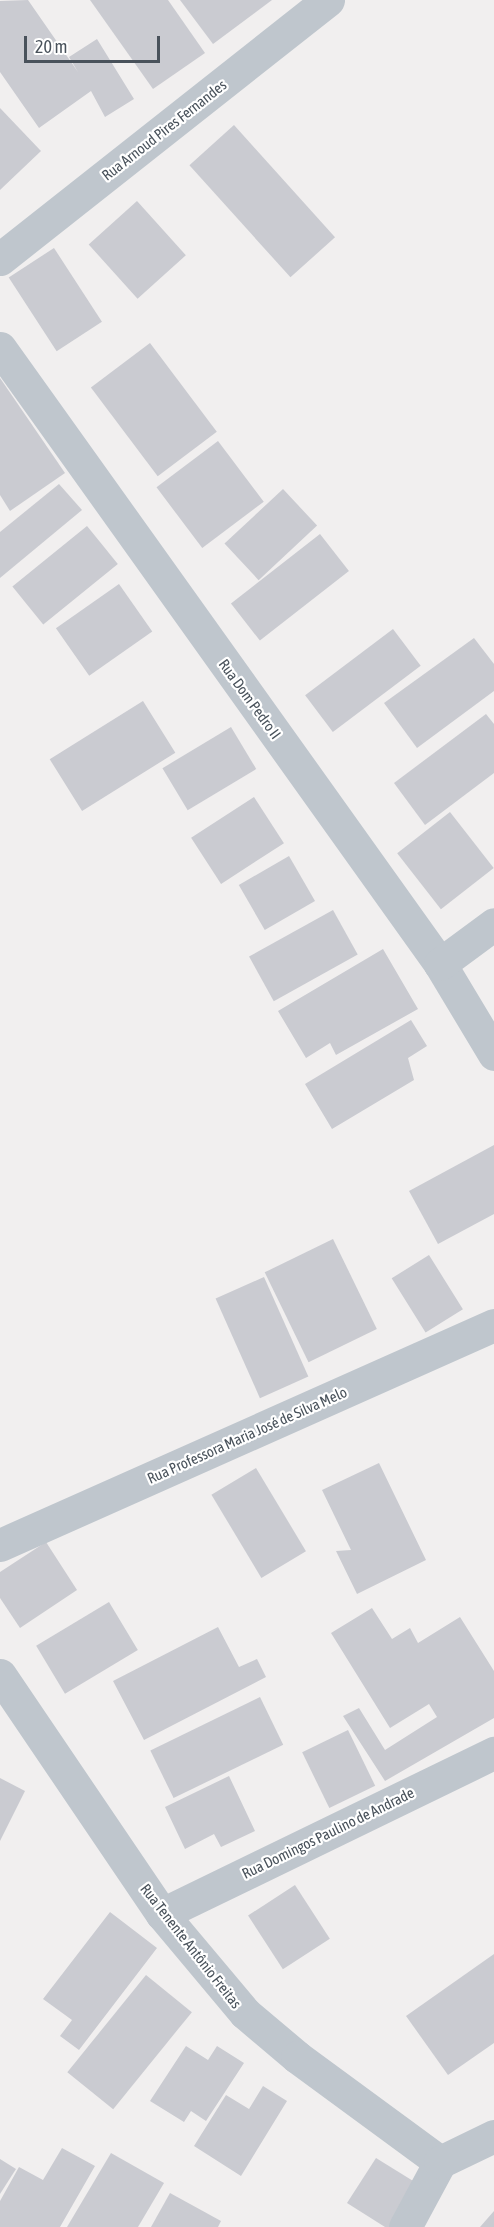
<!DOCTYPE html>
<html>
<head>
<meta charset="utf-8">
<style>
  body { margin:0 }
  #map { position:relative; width:494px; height:2227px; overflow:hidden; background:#f1efef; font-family:"Asap Condensed",sans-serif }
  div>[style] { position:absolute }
  .building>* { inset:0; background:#cacbd1; transform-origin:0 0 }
  .minor>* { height:33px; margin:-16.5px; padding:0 16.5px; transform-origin:16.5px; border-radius:16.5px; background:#bfc6cd }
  span { translate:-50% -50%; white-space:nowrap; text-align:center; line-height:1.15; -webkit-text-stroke:4.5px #fff; paint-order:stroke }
  .street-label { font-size:15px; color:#49525b }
  .scale { position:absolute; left:24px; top:36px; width:136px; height:27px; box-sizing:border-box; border:3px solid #49525b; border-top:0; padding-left:8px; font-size:18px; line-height:21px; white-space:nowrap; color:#49525b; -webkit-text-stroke:4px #fff; paint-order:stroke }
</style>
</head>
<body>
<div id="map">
  <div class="building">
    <div style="clip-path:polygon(28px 0,78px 72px,69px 57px,97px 39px,134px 99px,105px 117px,91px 91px,39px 128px,0 72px,0 1px)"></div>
    <div style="clip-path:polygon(90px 0,168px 0,205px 53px,153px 89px)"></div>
    <div style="clip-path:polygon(180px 0,272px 0,213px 44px)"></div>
    <div style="clip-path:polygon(0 108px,41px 151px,0 190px)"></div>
    <div style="left:234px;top:125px;width:151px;height:60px;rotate:48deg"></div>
    <div style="left:137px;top:201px;width:73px;height:65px;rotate:48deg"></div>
    <div style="left:54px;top:248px;width:88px;height:54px;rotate:57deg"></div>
    <div style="left:150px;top:343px;width:111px;height:74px;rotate:53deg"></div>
    <div style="clip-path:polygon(0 378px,65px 473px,10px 511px,0 495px)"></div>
    <div style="left:218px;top:441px;width:76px;height:77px;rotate:53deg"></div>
    <div style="clip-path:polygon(59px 484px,82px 510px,0 578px,0 532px)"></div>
    <div style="left:283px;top:489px;width:50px;height:80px;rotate:47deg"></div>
    <div style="left:87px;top:526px;width:49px;height:96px;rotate:51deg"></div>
    <div style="left:320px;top:534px;width:47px;height:113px;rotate:52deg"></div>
    <div style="left:119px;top:584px;width:58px;height:77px;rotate:55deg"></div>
    <div style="left:393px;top:629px;width:46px;height:110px;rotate:53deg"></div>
    <div style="clip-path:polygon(474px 638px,494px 664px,494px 691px,417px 748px,384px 703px)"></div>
    <div style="left:143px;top:701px;width:61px;height:110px;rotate:58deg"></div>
    <div style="clip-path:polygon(486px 714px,494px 724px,494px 773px,425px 825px,394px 783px)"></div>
    <div style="left:231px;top:727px;width:49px;height:80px;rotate:59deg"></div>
    <div style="left:254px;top:797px;width:55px;height:75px;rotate:57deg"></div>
    <div style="left:450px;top:812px;width:71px;height:67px;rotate:52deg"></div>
    <div style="left:289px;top:856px;width:52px;height:58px;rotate:60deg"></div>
    <div style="left:333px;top:910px;width:51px;height:96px;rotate:61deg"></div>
    <div style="clip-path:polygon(383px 949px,418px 1009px,336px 1055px,330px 1043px,306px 1058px,278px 1011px)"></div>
    <div style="clip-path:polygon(411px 1020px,427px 1046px,408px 1058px,414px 1080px,332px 1129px,305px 1084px)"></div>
    <div style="clip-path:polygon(494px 1145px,494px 1214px,438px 1244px,409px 1191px)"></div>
    <div style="left:333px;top:1239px;width:100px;height:76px;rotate:64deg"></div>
    <div style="left:429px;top:1255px;width:64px;height:44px;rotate:58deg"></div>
    <div style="left:264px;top:1277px;width:109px;height:53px;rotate:66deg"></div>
    <div style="clip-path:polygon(379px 1463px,426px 1560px,357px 1594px,336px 1551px,351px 1550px,322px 1490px)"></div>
    <div style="left:256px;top:1468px;width:97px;height:52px;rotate:59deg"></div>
    <div style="clip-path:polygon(46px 1542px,77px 1590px,20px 1628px,0 1598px,0 1572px)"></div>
    <div style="left:109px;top:1602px;width:56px;height:85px;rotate:59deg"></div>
    <div style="clip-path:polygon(372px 1608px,392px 1639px,410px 1628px,418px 1643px,460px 1617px,494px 1671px,494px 1718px,385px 1781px,343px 1716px,359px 1708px,385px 1750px,437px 1717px,429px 1704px,390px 1728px,331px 1633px)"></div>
    <div style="clip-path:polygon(218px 1627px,239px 1667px,257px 1659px,266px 1677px,144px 1740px,113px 1681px)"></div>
    <div style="left:260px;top:1697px;width:53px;height:122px;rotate:64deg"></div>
    <div style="left:348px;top:1730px;width:62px;height:51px;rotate:64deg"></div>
    <div style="clip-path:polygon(229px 1776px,255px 1831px,221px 1847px,214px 1834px,185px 1849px,165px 1807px)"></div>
    <div style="clip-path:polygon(0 1778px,25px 1791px,0 1841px)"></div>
    <div style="left:295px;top:1885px;width:64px;height:56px;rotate:57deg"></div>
    <div style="clip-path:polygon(110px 1912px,157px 1948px,79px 2050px,60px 2036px,72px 2020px,43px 1999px)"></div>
    <div style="clip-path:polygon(494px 1954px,494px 2043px,448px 2075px,406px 2016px)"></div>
    <div style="left:146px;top:1975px;width:59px;height:125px;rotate:39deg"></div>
    <div style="clip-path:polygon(186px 2046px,208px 2060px,217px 2046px,244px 2063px,206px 2121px,191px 2111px,184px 2122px,150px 2101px)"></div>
    <div style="clip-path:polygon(263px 2086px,287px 2101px,241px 2176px,194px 2146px,226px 2095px,249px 2109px)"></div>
    <div style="clip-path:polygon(62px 2148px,95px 2166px,60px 2227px,0 2227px,0 2201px,19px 2167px,43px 2180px)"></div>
    <div style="clip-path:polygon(111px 2153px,164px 2183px,138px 2227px,67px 2227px)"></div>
    <div style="clip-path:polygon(376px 2158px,418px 2184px,391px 2227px,385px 2227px,347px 2203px)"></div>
    <div style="clip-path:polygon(0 2159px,16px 2169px,0 2194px)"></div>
    <div style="clip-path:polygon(170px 2193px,221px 2221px,218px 2227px,151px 2227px)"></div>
    <div style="clip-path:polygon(494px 2211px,494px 2227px,480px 2227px)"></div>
  </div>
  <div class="minor">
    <div style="left:0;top:259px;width:418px;rotate:-38.3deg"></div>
    <div style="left:0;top:348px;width:757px;rotate:54.46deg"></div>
    <div style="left:440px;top:964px;width:105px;rotate:59deg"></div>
    <div style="left:440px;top:964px;width:67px;rotate:-36.5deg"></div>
    <div style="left:0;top:1545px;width:541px;rotate:-24.01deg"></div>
    <div style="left:0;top:1675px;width:289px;rotate:55.9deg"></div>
    <div style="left:162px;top:1914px;width:129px;rotate:50deg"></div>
    <div style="left:245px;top:2013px;width:68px;rotate:40.2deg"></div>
    <div style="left:297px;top:2057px;width:177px;rotate:36.3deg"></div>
    <div style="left:162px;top:1914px;width:369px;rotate:-25.9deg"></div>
    <div style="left:405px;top:2227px;width:74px;rotate:-61.7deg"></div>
    <div style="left:440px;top:2162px;width:60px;rotate:-25.7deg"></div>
  </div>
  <div class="street-label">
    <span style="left:164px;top:130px;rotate:-38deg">Rua Arnoud Pires Fernandes</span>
    <span style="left:250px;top:699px;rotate:54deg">Rua Dom Pedro II</span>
    <span style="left:247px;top:1435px;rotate:-24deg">Rua Professora Maria José de Silva Melo</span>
    <span style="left:328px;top:1833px;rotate:-26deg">Rua Domingos Paulino de Andrade</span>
    <span style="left:191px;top:1946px;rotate:52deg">Rua Tenente Antônio Freitas</span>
  </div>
  <div class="scale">20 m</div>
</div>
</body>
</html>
